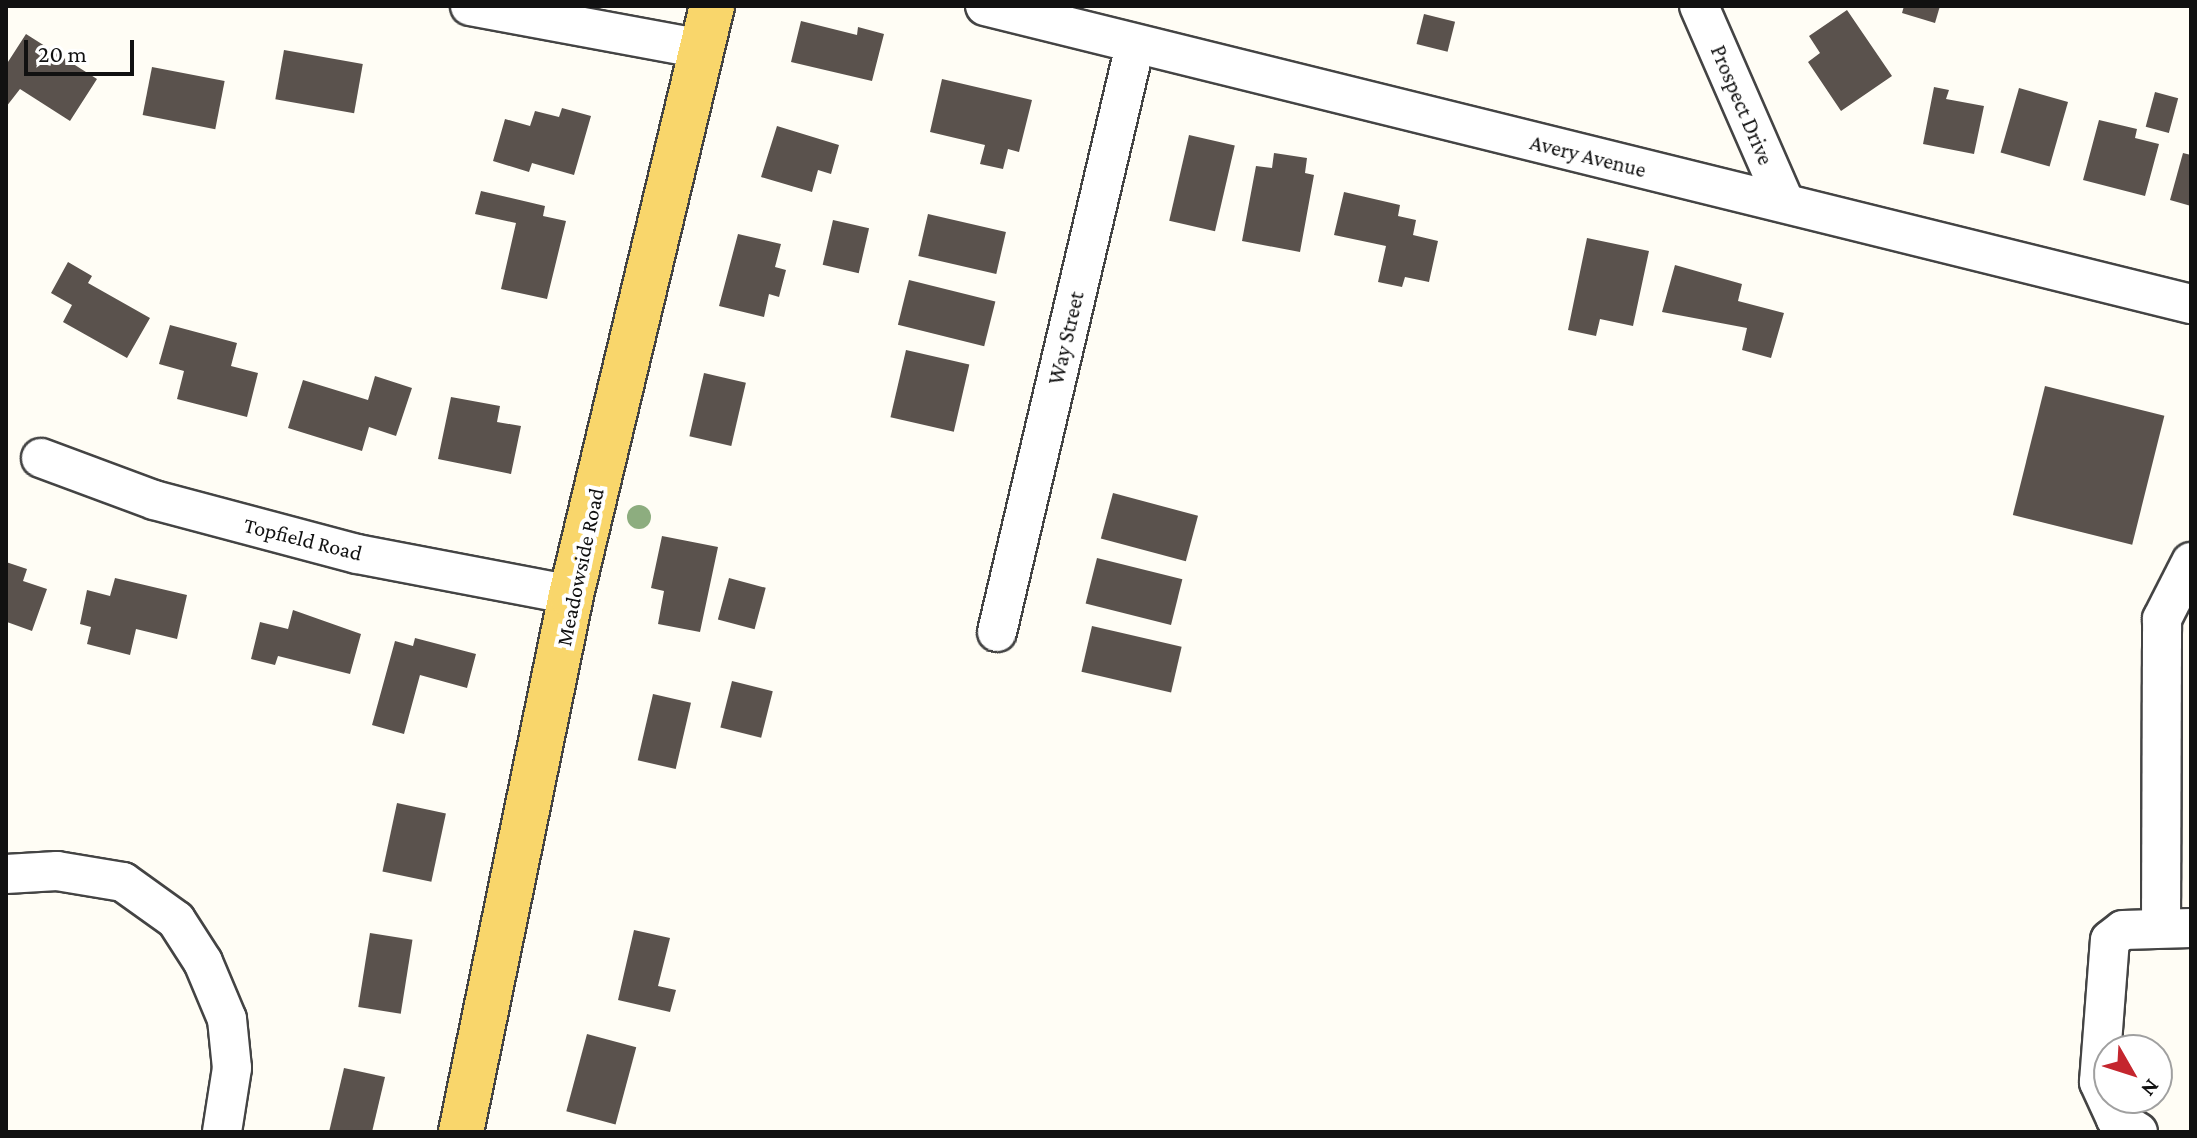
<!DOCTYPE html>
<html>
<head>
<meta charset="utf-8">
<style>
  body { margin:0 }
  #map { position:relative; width:2197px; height:1138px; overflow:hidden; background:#fffdf5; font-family:"Crimson Pro",serif }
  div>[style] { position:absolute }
  .building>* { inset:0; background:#5a524d; transform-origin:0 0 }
  .roads { filter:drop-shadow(2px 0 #444) drop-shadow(-2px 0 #444) drop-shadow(0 2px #444) drop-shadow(0 -2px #444) }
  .minor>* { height:38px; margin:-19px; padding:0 19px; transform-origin:19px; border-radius:19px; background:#fff }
  .major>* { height:44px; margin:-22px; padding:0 22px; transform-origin:22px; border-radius:22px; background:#f9d66b }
  .trees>* { width:24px; height:24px; margin:-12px; border-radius:50%; background:#8dad7f }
  span { translate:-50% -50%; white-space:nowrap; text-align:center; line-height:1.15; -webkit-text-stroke:8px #fff; paint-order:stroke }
  .street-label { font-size:22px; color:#111 }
  .frame { position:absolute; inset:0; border:8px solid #111; pointer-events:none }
  .north { position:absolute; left:2093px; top:1034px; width:80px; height:80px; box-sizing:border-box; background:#fff; border:2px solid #a0a0a0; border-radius:50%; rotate:129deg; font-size:22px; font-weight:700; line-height:32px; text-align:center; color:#111 }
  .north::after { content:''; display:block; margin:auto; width:28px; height:36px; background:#c4262e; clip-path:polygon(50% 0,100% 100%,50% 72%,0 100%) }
  .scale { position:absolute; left:24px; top:40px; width:110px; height:36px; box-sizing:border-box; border:4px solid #111; border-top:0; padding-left:10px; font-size:24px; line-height:28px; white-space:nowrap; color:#111; -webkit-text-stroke:6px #fff; paint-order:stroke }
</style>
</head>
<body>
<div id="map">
  <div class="building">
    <div style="clip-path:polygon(1904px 6px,1940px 6px,1935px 23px,1902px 13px)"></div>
    <div style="clip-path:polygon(1847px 10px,1892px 76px,1841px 111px,1808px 62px,1820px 53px,1809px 36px)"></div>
    <div style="left:1424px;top:14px;width:32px;height:31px;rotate:14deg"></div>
    <div style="clip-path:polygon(801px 21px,857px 35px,858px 27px,884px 34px,872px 81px,791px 62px)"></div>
    <div style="clip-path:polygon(26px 34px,97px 79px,70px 121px,20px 89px,6px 107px,6px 65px)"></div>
    <div style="left:284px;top:50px;width:80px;height:50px;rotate:10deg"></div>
    <div style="left:152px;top:67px;width:74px;height:49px;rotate:11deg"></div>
    <div style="clip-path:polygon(942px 79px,1032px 100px,1019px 152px,1008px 149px,1003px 169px,980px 164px,985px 145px,930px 132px)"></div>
    <div style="clip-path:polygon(1934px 87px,1949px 90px,1946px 99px,1984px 106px,1974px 154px,1923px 144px)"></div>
    <div style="left:2019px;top:88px;width:51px;height:67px;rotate:16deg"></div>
    <div style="left:2155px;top:92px;width:24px;height:36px;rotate:15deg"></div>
    <div style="clip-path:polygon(562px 108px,591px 116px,574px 175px,532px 163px,529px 172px,493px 161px,505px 119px,530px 126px,535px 111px,559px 117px)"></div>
    <div style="clip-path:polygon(2099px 120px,2137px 129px,2135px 138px,2159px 144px,2145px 196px,2083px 180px)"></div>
    <div style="clip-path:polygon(777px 126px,839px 145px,831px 174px,818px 170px,812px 192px,761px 177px)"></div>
    <div style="left:1189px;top:135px;width:47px;height:88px;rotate:13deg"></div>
    <div style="clip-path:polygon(1274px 153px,1307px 158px,1305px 173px,1314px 175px,1300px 252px,1242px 241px,1256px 166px,1272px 168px)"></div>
    <div style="clip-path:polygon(2183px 153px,2191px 155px,2191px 206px,2170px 200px)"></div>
    <div style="clip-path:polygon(481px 191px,545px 206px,543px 216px,566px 221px,547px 299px,501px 289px,516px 223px,475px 214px)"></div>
    <div style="clip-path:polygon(1344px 192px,1400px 205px,1398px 216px,1416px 220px,1413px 235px,1438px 241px,1429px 282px,1405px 277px,1402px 287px,1378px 282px,1386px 246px,1334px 235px)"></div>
    <div style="left:928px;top:214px;width:80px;height:43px;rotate:13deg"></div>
    <div style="left:833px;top:220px;width:37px;height:46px;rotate:13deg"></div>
    <div style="clip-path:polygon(738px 234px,781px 244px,775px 267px,786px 270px,779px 297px,769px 294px,764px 317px,719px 306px)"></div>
    <div style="clip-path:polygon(1587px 238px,1649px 251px,1633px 326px,1600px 319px,1596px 336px,1568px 330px)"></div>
    <div style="clip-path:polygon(68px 262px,92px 276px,88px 283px,150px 318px,127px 358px,63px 322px,72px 305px,51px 293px)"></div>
    <div style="clip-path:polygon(1675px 265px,1742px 284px,1738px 301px,1784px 313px,1771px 358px,1742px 350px,1747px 328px,1662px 312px)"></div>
    <div style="left:909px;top:280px;width:89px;height:46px;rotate:14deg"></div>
    <div style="clip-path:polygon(170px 325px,237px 343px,231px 366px,258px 373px,247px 417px,177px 399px,184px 371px,159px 364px)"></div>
    <div style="left:906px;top:350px;width:65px;height:69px;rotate:13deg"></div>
    <div style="left:704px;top:373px;width:43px;height:65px;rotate:13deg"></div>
    <div style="clip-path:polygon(375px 376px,412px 388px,396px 436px,369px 427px,362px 451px,288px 428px,303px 380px,368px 400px)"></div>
    <div style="left:2045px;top:386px;width:123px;height:133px;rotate:14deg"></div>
    <div style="clip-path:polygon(451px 397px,500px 406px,497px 422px,521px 426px,511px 474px,438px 459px)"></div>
    <div style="left:1113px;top:493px;width:88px;height:47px;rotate:15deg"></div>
    <div style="clip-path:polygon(662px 536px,718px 547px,700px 632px,658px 624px,664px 591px,651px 588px)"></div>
    <div style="left:1097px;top:558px;width:88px;height:47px;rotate:14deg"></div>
    <div style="clip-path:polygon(6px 562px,27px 569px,23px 581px,47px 589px,32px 631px,7px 622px)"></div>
    <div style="clip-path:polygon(115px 578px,187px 595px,177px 639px,136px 629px,130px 655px,87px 644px,91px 627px,80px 624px,87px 590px,110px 596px)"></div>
    <div style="left:729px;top:578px;width:38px;height:43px;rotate:15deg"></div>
    <div style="clip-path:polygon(293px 610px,361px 634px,350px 674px,278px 656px,275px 665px,251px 659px,260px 622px,288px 629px)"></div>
    <div style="left:1092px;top:626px;width:92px;height:47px;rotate:13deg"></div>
    <div style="clip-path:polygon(415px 638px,476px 654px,467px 688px,420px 675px,404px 734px,372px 725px,395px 641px,413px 646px)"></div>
    <div style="left:732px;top:681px;width:42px;height:48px;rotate:14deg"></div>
    <div style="left:653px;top:694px;width:39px;height:68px;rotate:13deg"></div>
    <div style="left:397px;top:803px;width:50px;height:70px;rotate:12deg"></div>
    <div style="clip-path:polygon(634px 930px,670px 938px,658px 986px,676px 990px,670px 1012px,618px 1000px)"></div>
    <div style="left:370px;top:933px;width:43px;height:75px;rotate:9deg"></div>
    <div style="left:587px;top:1034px;width:51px;height:80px;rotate:15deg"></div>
    <div style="clip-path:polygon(344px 1068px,385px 1077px,372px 1132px,329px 1132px)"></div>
  </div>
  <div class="roads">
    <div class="minor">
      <div style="left:470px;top:6px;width:235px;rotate:10.5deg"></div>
      <div style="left:985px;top:6px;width:1242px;rotate:13.88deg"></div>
      <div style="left:1699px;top:6px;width:215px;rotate:66.4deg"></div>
      <div style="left:41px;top:458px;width:121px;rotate:20.4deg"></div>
      <div style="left:154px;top:500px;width:210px;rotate:14.9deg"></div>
      <div style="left:357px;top:554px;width:218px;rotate:10.8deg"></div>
      <div style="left:997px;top:632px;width:603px;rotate:-76.77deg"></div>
      <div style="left:6px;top:874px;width:51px;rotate:-3.4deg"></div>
      <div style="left:57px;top:871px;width:67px;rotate:9.5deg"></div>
      <div style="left:123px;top:882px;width:65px;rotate:35.6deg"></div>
      <div style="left:176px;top:920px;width:50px;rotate:57.3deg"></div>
      <div style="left:203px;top:962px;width:62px;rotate:67.2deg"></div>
      <div style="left:227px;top:1019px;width:49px;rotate:84.2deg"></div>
      <div style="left:232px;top:1068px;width:65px;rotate:98.9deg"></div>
      <div style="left:2161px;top:927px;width:308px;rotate:-89.8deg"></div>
      <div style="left:2162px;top:619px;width:64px;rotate:-63deg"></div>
      <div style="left:2138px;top:1132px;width:26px;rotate:-149deg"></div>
      <div style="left:2116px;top:1119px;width:41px;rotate:-114.7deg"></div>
      <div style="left:2099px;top:1082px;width:142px;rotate:-85.6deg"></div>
      <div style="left:2110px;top:940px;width:16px;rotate:-38deg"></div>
      <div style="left:2123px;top:930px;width:68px;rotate:-1.7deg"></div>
    </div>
    <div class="major">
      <div style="left:461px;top:1132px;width:548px;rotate:-78.42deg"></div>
      <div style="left:571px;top:595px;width:606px;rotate:-76.54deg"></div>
    </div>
  </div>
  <div class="trees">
    <div style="left:639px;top:517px"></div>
  </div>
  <div class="street-label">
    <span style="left:1742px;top:105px;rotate:67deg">Prospect Drive</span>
    <span style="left:1588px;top:156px;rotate:14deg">Avery Avenue</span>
    <span style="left:1066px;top:338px;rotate:-77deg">Way Street</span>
    <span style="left:303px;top:539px;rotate:14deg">Topfield Road</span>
    <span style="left:580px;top:567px;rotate:-78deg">Meadowside Road</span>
  </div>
  <div class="frame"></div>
  <div class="north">N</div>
  <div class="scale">20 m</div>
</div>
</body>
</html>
